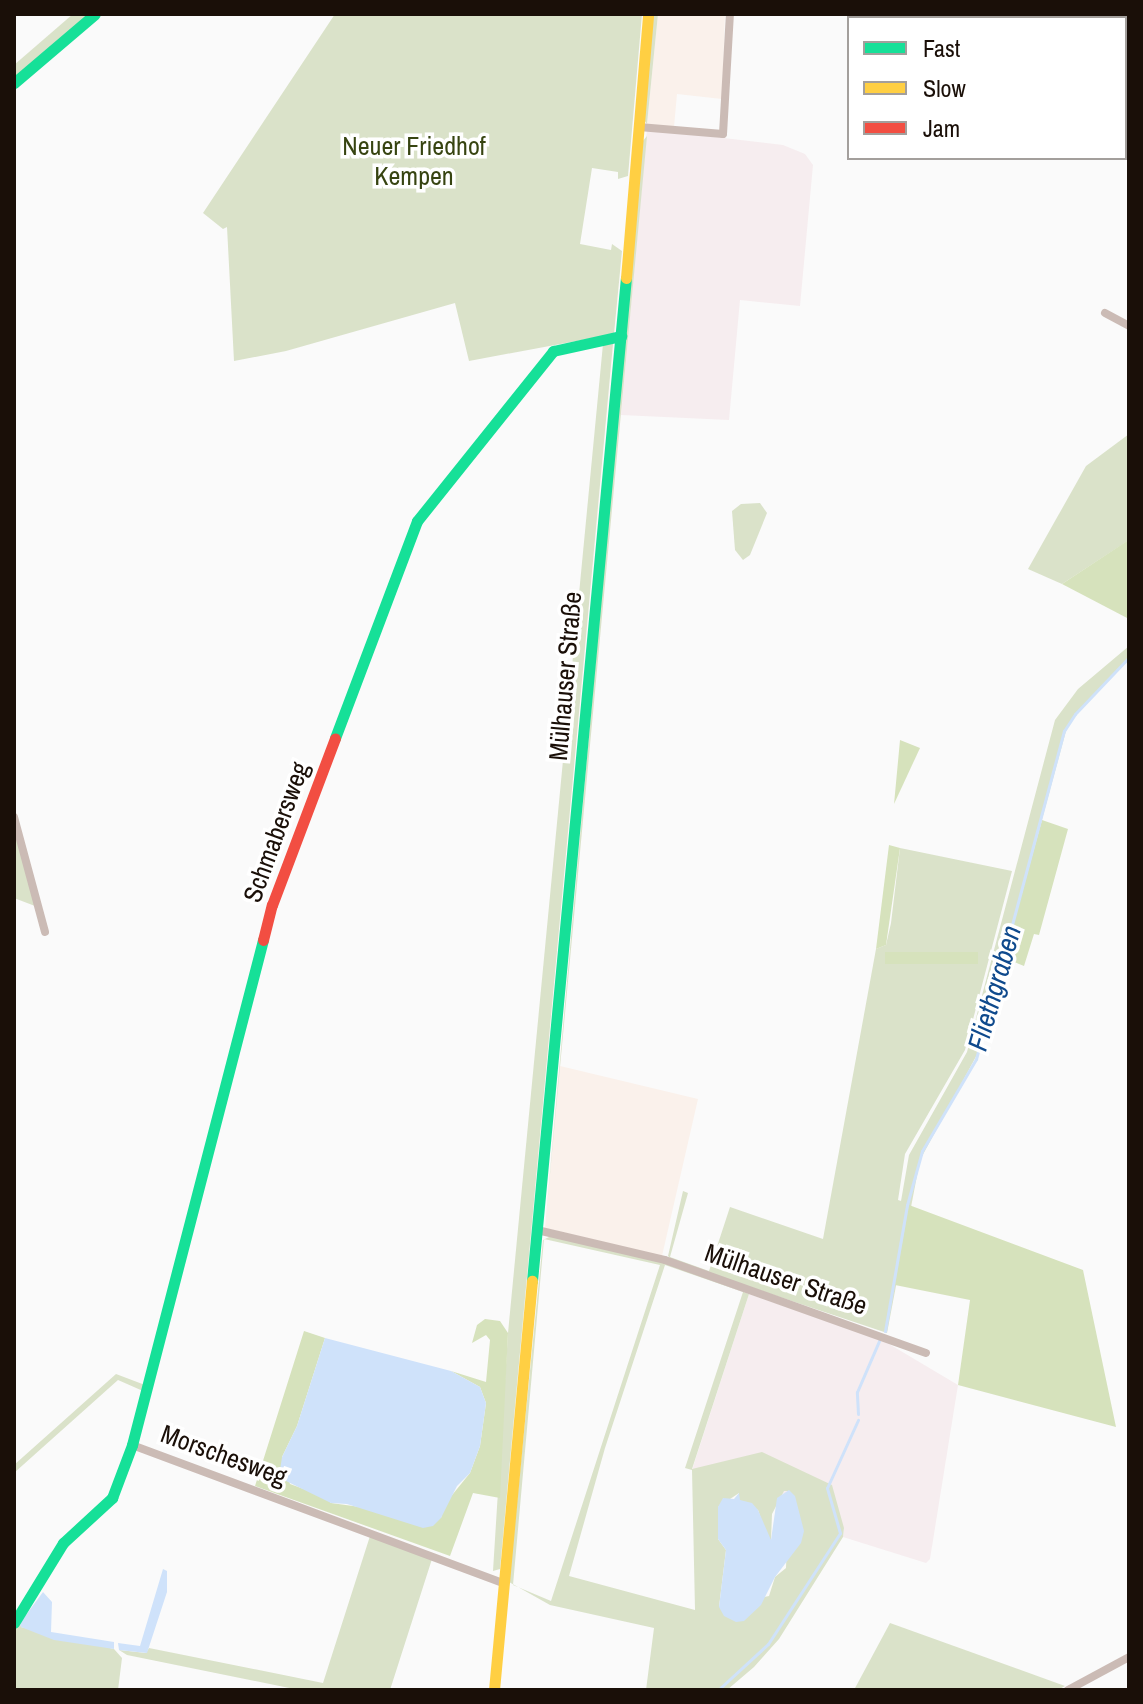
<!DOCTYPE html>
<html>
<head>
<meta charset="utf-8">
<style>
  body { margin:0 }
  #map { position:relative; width:1143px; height:1704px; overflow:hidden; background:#fafafa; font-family:"Archivo Narrow",sans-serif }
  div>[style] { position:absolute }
  .built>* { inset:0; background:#faf1eb }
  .industrial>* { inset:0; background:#f6edef }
  .green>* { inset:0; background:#dae2c9 }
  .forest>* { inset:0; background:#d6e2bc; transform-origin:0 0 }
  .water>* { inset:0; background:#cfe2fa }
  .stream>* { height:3px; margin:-1.5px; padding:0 1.5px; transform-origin:1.5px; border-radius:1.5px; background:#cfe2fa }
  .street>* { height:8px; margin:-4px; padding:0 4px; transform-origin:4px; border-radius:4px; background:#cbbbb5 }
  .fast>* { height:11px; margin:-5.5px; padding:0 5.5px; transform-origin:5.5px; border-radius:5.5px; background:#16e098 }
  .slow>* { height:11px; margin:-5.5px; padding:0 5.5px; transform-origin:5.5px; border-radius:5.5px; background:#ffcf43 }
  .jam>* { height:11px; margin:-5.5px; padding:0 5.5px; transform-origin:5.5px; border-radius:5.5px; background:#f24e42 }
  span { translate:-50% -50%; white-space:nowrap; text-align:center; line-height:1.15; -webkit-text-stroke:7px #fff; paint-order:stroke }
  .park-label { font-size:26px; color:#374411 }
  .street-label { font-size:26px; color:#1a0f08 }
  .water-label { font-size:28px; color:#0f4a8d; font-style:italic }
  .frame { position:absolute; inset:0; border:16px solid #1a0f08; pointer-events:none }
  .legend { position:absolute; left:847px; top:16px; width:280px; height:144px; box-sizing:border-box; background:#fff; border:2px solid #a39f9c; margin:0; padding:10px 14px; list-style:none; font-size:24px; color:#1a0f08 }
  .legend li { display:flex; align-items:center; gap:16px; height:40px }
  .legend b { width:40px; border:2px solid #a39f9c }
</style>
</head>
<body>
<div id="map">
  <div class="built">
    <div style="clip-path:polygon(658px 14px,725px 14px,722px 99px,677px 94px,674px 127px,647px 124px)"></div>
    <div style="clip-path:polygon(560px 1066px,698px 1099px,662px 1256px,545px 1228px)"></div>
  </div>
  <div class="industrial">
    <div style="clip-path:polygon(647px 129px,783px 145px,805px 154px,813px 165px,800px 306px,740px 300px,729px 420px,621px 415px)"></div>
    <div style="clip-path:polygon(749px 1294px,884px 1341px,958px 1385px,930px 1559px,926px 1563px,843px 1537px,844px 1528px,692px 1470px)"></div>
  </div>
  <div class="green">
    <div style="clip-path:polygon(73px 14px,89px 14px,14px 78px,14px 65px)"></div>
    <div style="clip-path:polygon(335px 14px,642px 14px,628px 176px,618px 179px,618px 172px,592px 168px,580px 244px,611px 250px,612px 244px,622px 251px,614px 334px,469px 361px,455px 303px,286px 351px,234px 361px,227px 227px,223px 229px,203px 213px)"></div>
    <div style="clip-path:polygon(653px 14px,658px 14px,647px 124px,644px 120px)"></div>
    <div style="clip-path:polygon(647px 136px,611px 520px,545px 1228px,642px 142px)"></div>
    <div style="clip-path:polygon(603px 344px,613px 344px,500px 1569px,493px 1571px,508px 1333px)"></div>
    <div style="clip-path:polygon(1129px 434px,1129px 540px,1062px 584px,1028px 569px,1086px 466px)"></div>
    <div style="clip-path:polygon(760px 503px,767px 513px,750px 555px,743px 560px,735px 550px,732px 511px,741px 504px)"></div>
    <div style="clip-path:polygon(1129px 646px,1129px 658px,1077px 713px,1066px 731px,979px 1051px,920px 1160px,887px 1333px,673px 1261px,668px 1256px,683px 1191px,688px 1193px,670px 1257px,709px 1271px,730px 1207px,823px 1239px,876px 949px,886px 945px,891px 923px,900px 848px,1012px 871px,965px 1050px,905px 1154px,898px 1200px,901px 1201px,909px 1155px,967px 1052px,1055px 720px,1078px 689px)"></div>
    <div style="clip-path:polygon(14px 827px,35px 906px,14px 898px)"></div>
    <div style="clip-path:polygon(evenodd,551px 1236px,666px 1263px,749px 1294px,692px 1469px,762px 1452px,832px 1485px,844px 1528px,843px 1537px,779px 1639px,754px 1667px,727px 1690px,646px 1690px,654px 1628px,550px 1605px,509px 1582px,543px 1240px,551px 1236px,544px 1239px,660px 1265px,551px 1601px,513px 1585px,544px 1239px,551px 1236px,665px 1265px,743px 1292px,685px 1468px,692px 1470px,695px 1610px,569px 1576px,605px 1448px,665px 1265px,551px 1236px,784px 1491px,789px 1491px,786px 1568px,775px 1577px,769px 1596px,719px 1607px,726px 1550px,718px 1539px,718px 1507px,739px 1493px,739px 1500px,758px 1510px,768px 1539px,771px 1540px,772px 1514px,784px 1491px)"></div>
    <div style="clip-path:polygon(116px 1374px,145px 1385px,143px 1391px,118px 1380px,14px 1473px,14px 1465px)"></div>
    <div style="clip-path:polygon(370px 1536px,432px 1559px,390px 1690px,299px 1690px,127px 1655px,119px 1650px,146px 1653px,149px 1648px,323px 1683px)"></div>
    <div style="clip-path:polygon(20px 1623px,21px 1627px,114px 1649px,122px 1658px,118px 1690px,14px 1690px,14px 1631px)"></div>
    <div style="clip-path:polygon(890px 1623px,1065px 1686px,1058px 1690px,854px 1690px)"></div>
  </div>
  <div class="forest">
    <div style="clip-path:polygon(1129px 540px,1129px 619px,1062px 584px,1127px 541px)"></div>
    <div style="clip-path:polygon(900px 740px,920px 748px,894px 804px)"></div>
    <div style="clip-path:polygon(1042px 820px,1068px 829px,1039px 935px,1034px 934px,1024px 966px,1004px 958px)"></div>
    <div style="clip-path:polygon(889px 845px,900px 848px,886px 945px,876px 949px)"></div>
    <div style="left:885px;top:952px;width:93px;height:12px"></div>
    <div style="clip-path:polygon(909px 1205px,1083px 1270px,1116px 1427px,958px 1385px,970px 1300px,895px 1285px)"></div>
    <div style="clip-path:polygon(485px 1319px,500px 1321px,508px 1333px,500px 1498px,473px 1493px,450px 1556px,255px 1486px,304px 1331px,325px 1338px,297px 1426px,282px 1457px,290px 1484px,323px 1496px,331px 1503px,441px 1518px,444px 1505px,470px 1473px,480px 1446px,486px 1403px,480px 1387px,451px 1371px,486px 1382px,490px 1340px,486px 1335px,472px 1343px,477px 1325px)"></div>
  </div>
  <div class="water">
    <div style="clip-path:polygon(325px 1338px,451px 1371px,480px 1387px,486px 1403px,480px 1446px,470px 1473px,457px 1486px,441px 1518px,433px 1526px,423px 1528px,347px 1504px,331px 1503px,284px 1480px,280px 1470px,282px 1457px,297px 1426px)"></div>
    <div style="clip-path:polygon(789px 1490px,795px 1496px,804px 1531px,801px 1543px,775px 1577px,761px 1605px,744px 1621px,736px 1622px,724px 1616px,719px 1607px,726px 1550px,718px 1539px,718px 1507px,723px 1498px,734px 1499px,739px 1493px,740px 1500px,752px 1503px,758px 1510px,771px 1540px,777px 1498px)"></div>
    <div style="clip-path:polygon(163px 1569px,167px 1571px,167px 1592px,147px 1653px,119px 1650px,118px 1643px,140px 1646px)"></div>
    <div style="clip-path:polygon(43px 1592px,52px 1602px,51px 1632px,114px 1642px,114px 1649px,54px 1640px,21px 1627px,20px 1623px)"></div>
  </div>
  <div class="stream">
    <div style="left:885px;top:1331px;width:128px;rotate:-80.1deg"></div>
    <div style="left:907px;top:1205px;width:56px;rotate:-74.5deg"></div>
    <div style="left:922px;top:1151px;width:107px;rotate:-59.6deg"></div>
    <div style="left:976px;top:1059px;width:340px;rotate:-75deg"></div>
    <div style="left:1064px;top:731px;width:20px;rotate:-57deg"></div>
    <div style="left:1075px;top:714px;width:79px;rotate:-46.5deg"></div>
    <div style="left:858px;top:1414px;width:22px;rotate:-93deg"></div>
    <div style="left:857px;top:1392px;width:56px;rotate:-66.7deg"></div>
    <div style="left:718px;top:1690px;width:68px;rotate:-42.6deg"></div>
    <div style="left:768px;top:1644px;width:132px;rotate:-57deg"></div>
    <div style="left:840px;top:1533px;width:47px;rotate:-106.1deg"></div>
    <div style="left:827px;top:1488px;width:75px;rotate:-65.5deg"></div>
  </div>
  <div class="street">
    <div style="left:639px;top:127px;width:84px;rotate:4.8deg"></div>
    <div style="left:723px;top:134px;width:120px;rotate:-86.7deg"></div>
    <div style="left:1105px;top:313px;width:27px;rotate:28deg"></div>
    <div style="left:14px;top:817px;width:119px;rotate:74.9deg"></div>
    <div style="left:537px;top:1230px;width:131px;rotate:13.2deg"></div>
    <div style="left:665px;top:1260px;width:277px;rotate:19.6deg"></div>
    <div style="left:132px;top:1445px;width:397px;rotate:20.4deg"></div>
    <div style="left:1068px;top:1690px;width:69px;rotate:-28.4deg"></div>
  </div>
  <div class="fast">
    <div style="left:14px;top:83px;width:106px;rotate:-40.4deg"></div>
    <div style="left:335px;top:738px;width:232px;rotate:-69.3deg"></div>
    <div style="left:417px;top:521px;width:218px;rotate:-51.3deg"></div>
    <div style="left:553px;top:351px;width:70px;rotate:-12.4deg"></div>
    <div style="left:532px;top:1281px;width:1007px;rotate:-84.65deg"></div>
    <div style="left:14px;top:1623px;width:94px;rotate:-58.5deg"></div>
    <div style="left:63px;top:1543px;width:67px;rotate:-42.6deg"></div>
    <div style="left:112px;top:1498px;width:57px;rotate:-69.3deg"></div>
    <div style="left:132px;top:1445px;width:522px;rotate:-75.46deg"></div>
  </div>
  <div class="slow">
    <div style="left:626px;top:278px;width:265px;rotate:-85.2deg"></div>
    <div style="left:494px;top:1690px;width:411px;rotate:-84.7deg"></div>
  </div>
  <div class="jam">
    <div style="left:263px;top:940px;width:36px;rotate:-76deg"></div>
    <div style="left:272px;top:905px;width:178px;rotate:-69.3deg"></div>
  </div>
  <div class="park-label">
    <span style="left:414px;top:161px">Neuer Friedhof<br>Kempen</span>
  </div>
  <div class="street-label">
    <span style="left:565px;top:676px;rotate:-85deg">Mülhauser Straße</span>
    <span style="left:276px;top:832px;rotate:-70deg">Schmabersweg</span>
    <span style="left:786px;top:1279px;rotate:19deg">Mülhauser Straße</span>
    <span style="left:224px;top:1455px;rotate:20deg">Morschesweg</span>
  </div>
  <div class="water-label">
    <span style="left:994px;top:988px;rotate:-74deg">Fliethgraben</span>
  </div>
  <div class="frame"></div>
  <ul class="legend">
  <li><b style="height:10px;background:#16e098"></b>Fast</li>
  <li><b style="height:10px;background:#ffcf43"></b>Slow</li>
  <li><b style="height:10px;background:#f24e42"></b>Jam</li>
  </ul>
</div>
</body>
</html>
